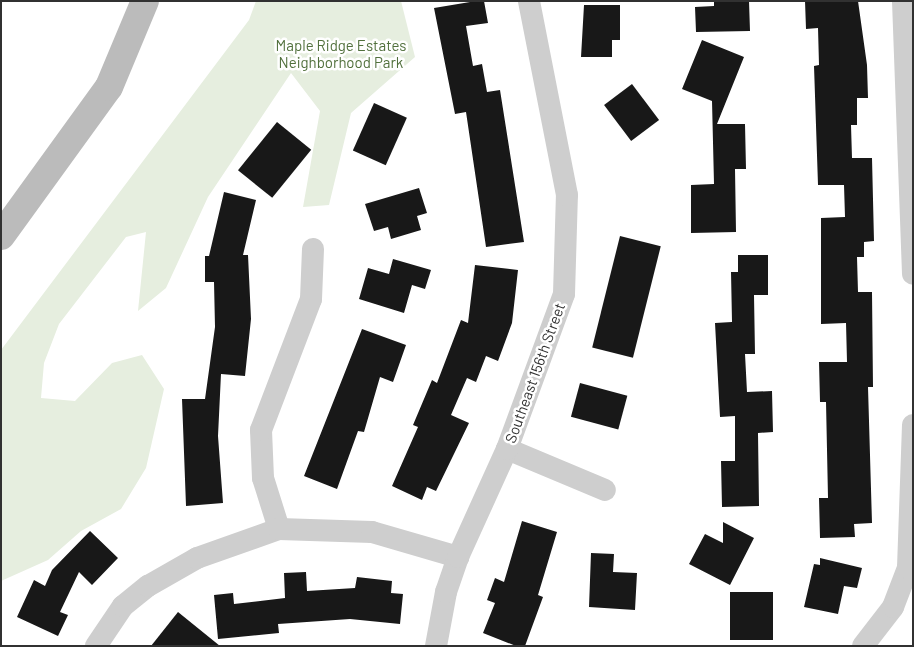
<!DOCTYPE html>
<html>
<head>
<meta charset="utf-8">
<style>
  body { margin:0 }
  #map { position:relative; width:914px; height:647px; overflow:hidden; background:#fff; font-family:Barlow,sans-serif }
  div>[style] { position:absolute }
  .green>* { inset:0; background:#e6eedf }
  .building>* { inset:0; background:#181818; transform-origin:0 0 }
  .minor>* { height:22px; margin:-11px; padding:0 11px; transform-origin:11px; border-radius:11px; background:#cecece }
  .secondary>* { height:28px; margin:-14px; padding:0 14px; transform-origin:14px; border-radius:14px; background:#bbb }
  span { translate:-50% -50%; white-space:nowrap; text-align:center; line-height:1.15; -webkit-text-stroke:5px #fff; paint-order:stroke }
  .park-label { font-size:15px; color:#51703c }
  .street-label { font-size:15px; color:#313131 }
  .frame { position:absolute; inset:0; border:2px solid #313131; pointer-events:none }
</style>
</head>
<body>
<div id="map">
  <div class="green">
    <div style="clip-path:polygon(256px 1px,401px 1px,415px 57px,351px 113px,329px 205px,303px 207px,320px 111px,291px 73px,208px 197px,166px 288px,138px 311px,146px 232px,126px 237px,59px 324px,44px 363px,41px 398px,75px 401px,112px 363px,142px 355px,164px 389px,146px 468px,121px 509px,81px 531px,48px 560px,1px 581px,1px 350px,249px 20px)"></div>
  </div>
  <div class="building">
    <div style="clip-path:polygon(476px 1px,484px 1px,488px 23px,466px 26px,473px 66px,482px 64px,487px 92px,500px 90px,524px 242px,486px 247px,466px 112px,455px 114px,434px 8px)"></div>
    <div style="clip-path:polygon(714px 1px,749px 1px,750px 31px,696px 32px,695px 7px,714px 6px)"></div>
    <div style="clip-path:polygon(805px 1px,858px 1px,867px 65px,868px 98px,857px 98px,857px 125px,851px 125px,852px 158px,872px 158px,874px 241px,864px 242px,864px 257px,857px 257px,858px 292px,872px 292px,873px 387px,868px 387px,872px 523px,854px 524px,855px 537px,820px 538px,819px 498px,828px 498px,826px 402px,820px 402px,819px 362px,847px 362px,846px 323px,821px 324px,821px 218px,845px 217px,844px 185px,818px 185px,814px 66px,819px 65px,818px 28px,806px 29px)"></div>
    <div style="clip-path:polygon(584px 5px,620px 5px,620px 40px,612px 40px,612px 57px,581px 57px)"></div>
    <div style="clip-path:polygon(702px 40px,744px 57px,717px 124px,745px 124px,746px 169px,735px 169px,736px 232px,691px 233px,691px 185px,714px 184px,712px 101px,682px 89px)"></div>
    <div style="left:632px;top:84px;width:45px;height:35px;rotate:53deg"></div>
    <div style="left:374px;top:103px;width:36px;height:52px;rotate:24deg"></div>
    <div style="left:277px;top:122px;width:44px;height:62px;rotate:39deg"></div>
    <div style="clip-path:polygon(419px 188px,427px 213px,417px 216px,421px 230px,391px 239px,388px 227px,374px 231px,365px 204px)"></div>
    <div style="clip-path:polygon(224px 192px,256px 200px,243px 255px,248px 255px,251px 319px,245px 376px,221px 374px,218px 436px,223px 503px,186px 506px,182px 399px,205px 399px,215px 327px,214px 282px,205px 282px,205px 256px,209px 256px)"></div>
    <div style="left:620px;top:236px;width:42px;height:115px;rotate:14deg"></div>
    <div style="clip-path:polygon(738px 255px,768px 255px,768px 295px,754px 295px,755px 354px,745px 354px,747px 392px,772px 391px,773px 432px,758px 433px,759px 506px,722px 507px,721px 461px,735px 461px,735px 416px,720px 417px,715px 323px,732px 322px,731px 272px,738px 272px)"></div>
    <div style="clip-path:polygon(393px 259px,431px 270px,425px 289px,412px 285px,404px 313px,359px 299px,368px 268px,389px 274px)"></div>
    <div style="clip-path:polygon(475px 265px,518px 270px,512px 323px,498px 361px,486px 356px,476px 382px,467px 378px,451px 415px,469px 423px,436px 491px,427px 487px,422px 500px,392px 486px,418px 427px,413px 425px,432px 380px,437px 383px,461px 320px,468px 323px)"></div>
    <div style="clip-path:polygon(362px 329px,406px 345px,393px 382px,380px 377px,364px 432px,358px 431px,337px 489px,304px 476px)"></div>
    <div style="left:580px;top:383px;width:49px;height:35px;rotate:15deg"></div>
    <div style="clip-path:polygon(522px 521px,557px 532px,538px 595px,543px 597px,525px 646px,516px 646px,483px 633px,495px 603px,487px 600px,495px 578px,504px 582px)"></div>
    <div style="clip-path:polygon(723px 522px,754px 538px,730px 585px,689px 564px,705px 534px,723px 543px)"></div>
    <div style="clip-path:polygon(90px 531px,118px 558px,92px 585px,79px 572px,60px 612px,68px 615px,58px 636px,17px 617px,34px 580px,45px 586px,52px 570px)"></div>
    <div style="clip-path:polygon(591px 553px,614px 554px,613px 572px,637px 573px,635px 610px,589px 607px)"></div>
    <div style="clip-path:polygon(820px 558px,862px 568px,857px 588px,844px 586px,838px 614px,804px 607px,814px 564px,820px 565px)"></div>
    <div style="clip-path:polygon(306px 572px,307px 591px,355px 588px,357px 577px,392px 581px,391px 593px,403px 594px,400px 624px,350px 619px,278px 624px,279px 633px,218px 639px,214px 595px,233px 593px,234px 604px,285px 598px,284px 573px)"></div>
    <div style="left:730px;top:592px;width:43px;height:48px"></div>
    <div style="clip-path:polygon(178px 612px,220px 646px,151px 646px)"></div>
  </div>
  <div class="minor">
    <div style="left:903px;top:1px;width:273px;rotate:87.9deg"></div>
    <div style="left:507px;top:449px;width:106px;rotate:22.7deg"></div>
    <div style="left:279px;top:529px;width:53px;rotate:-107.4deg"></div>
    <div style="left:263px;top:478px;width:48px;rotate:-92.4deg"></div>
    <div style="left:261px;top:430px;width:140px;rotate:-69.1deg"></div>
    <div style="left:311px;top:299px;width:50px;rotate:-87.7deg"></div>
    <div style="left:96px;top:646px;width:48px;rotate:-56deg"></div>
    <div style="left:123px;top:606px;width:32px;rotate:-39deg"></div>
    <div style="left:148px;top:586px;width:56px;rotate:-29.7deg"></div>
    <div style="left:197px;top:558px;width:87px;rotate:-19.5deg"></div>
    <div style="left:279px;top:529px;width:93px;rotate:1.8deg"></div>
    <div style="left:372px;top:532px;width:90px;rotate:16.2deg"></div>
    <div style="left:436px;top:646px;width:55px;rotate:-79.5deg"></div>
    <div style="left:446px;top:592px;width:37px;rotate:-71deg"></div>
    <div style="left:458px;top:557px;width:119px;rotate:-65.6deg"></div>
    <div style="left:507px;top:449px;width:165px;rotate:-69.8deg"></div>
    <div style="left:564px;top:294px;width:99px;rotate:-88.3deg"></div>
    <div style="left:567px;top:195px;width:198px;rotate:-101.1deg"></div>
    <div style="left:863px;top:646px;width:49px;rotate:-52.4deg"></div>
    <div style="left:893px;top:607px;width:42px;rotate:-69deg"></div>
    <div style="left:908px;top:568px;width:143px;rotate:-88deg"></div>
  </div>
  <div class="secondary">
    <div style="left:1px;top:236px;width:184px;rotate:-54.1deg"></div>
    <div style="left:109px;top:87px;width:93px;rotate:-67.3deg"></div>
  </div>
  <div class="park-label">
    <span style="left:341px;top:54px">Maple Ridge Estates<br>Neighborhood Park</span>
  </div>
  <div class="street-label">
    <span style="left:535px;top:373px;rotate:-70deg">Southeast 156th Street</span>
  </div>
  <div class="frame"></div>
</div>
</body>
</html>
